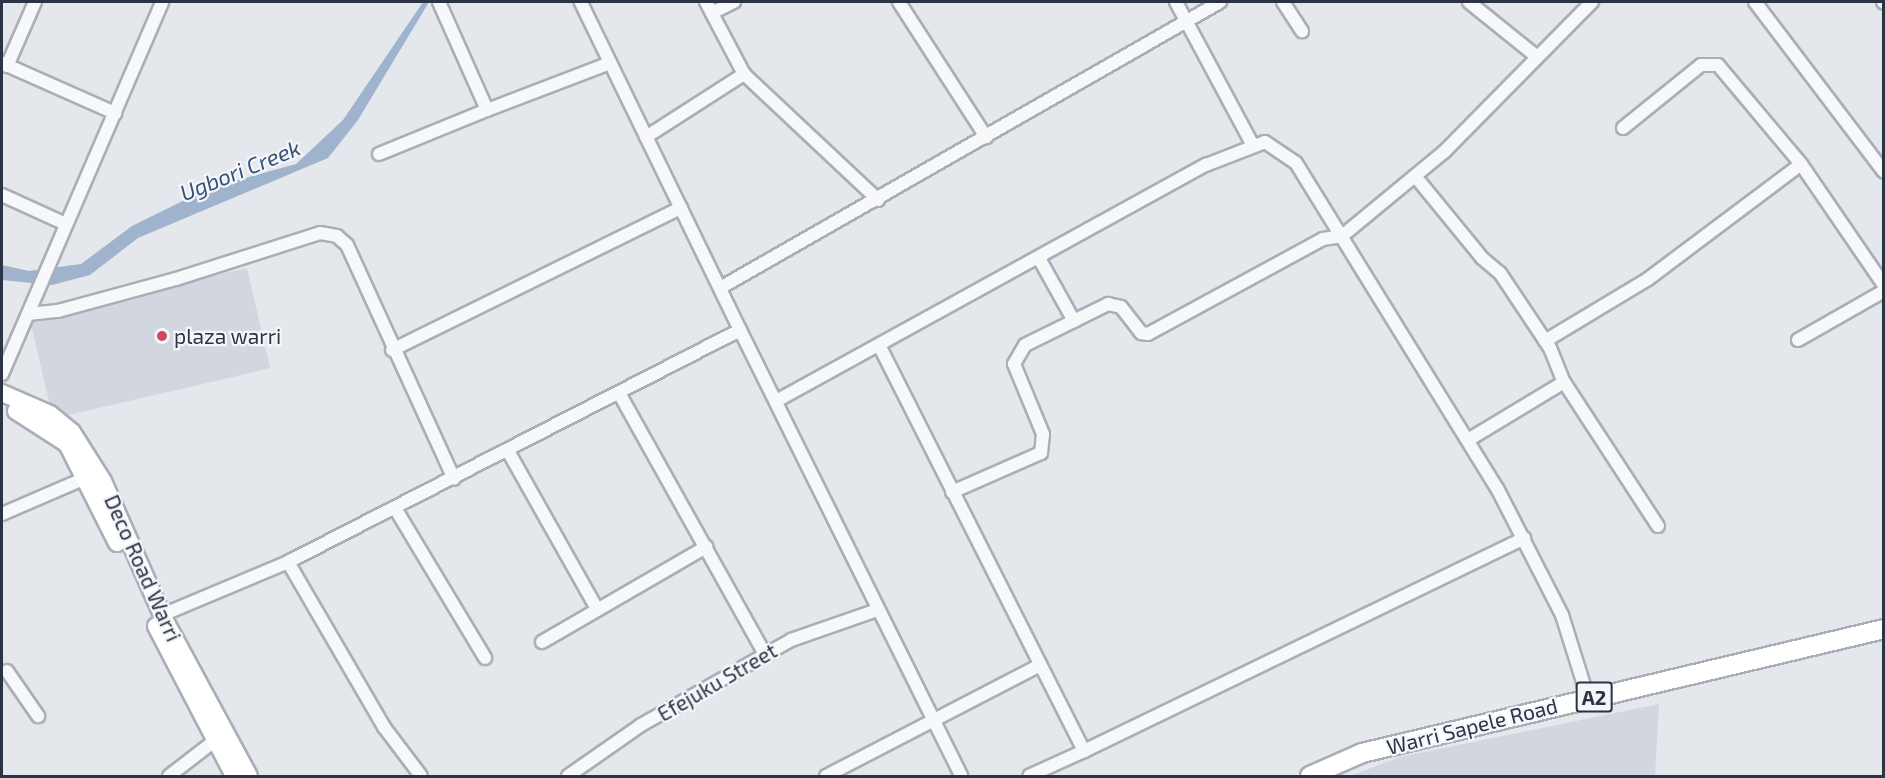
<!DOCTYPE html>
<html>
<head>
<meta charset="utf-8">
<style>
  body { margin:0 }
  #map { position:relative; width:1885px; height:778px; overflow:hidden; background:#e4e7ec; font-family:"Exo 2",sans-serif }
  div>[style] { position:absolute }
  .built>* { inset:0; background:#d2d6de; transform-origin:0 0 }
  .water>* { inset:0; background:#9fb4cc }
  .roads { filter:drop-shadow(2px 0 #a9aeb7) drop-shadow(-2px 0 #a9aeb7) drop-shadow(0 2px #a9aeb7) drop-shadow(0 -2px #a9aeb7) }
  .minor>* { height:12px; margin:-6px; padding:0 6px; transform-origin:6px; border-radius:6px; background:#f7f8fa }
  .major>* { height:16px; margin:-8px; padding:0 8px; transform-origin:8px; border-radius:8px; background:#fff }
  .highway>* { height:18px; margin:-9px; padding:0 9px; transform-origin:9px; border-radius:9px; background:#fff }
  .dots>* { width:16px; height:16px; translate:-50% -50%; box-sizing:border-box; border:3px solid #f4f6f9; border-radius:50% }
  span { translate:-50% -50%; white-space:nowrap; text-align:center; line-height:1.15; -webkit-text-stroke:4.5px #f4f6f9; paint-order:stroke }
  .shield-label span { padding:2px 4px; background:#f4f6f9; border:2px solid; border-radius:4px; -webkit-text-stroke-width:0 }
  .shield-label { font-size:20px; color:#2b3445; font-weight:700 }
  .poi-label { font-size:21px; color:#2b3445 }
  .left { translate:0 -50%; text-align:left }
  .street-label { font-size:21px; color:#2b3445 }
  .water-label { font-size:22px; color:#34527a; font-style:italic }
  .frame { position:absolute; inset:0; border:3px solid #2b3445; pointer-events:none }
</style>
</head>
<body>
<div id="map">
  <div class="built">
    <div style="left:247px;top:268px;width:103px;height:223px;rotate:77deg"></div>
    <div style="clip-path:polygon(1659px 704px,1655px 776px,1350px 776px,1400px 757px)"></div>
  </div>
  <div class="water">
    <div style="clip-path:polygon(423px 2px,429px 2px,358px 120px,328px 158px,138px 238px,90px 275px,52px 285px,2px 280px,2px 265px,29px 271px,81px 264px,132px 226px,209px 188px,296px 164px,343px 120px)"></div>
  </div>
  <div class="roads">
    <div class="minor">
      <div style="left:439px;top:2px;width:118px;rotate:66deg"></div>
      <div style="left:487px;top:110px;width:132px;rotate:-20.9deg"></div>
      <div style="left:706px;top:2px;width:81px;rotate:62.2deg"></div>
      <div style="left:744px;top:74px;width:184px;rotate:43.2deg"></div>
      <div style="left:899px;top:2px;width:161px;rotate:57.2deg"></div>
      <div style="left:1176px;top:2px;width:161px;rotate:61.8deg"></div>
      <div style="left:1283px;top:2px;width:35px;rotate:57deg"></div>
      <div style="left:1469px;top:2px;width:86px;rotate:38.9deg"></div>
      <div style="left:1755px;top:2px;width:213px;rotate:52.8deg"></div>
      <div style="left:1883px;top:2px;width:1px;rotate:45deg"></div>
      <div style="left:712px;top:13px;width:25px;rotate:-27deg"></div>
      <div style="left:2px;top:63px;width:124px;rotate:23.9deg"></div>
      <div style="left:7px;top:66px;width:70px;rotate:-66.4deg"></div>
      <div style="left:1623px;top:128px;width:100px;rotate:-38.9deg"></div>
      <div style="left:1701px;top:65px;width:17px"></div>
      <div style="left:1718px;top:65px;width:129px;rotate:50deg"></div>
      <div style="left:1801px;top:164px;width:147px;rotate:55.6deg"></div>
      <div style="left:646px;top:137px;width:117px;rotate:-32.7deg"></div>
      <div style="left:379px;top:154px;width:117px;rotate:-22.2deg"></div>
      <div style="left:1415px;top:176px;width:106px;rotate:50.7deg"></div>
      <div style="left:1482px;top:258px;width:23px;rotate:40deg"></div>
      <div style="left:1500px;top:273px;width:90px;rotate:56.3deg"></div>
      <div style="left:1550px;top:348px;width:37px;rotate:68deg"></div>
      <div style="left:2px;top:195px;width:70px;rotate:24.4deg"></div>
      <div style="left:1040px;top:260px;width:70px;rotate:60.9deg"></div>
      <div style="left:720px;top:288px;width:576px;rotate:-29.77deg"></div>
      <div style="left:28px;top:314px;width:30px;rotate:-6deg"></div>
      <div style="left:58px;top:311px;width:122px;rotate:-15.2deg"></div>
      <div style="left:176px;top:279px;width:151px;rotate:-17.7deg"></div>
      <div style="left:320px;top:233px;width:17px;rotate:10deg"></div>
      <div style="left:337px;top:236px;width:13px;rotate:42deg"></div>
      <div style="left:347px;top:245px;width:257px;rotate:65.4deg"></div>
      <div style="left:740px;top:330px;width:498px;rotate:63.6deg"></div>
      <div style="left:1798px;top:340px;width:99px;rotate:-29.7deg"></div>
      <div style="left:1545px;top:341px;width:120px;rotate:-31deg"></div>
      <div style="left:1648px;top:279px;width:191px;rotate:-36.9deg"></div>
      <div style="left:880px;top:347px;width:453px;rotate:63.2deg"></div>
      <div style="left:1084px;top:751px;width:60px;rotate:155.6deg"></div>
      <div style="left:392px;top:350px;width:322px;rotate:-26.2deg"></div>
      <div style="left:2px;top:374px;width:405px;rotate:-66.7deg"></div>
      <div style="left:619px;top:393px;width:299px;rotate:60.8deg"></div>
      <div style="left:776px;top:401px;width:491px;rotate:-28.8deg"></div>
      <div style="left:1206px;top:165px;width:63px;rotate:-21.3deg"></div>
      <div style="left:1265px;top:142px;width:37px;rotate:34deg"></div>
      <div style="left:1296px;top:163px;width:382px;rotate:58.3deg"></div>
      <div style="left:1497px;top:488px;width:143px;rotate:62.9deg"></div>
      <div style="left:1562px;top:615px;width:87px;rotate:72.6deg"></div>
      <div style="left:1468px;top:440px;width:112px;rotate:-31.1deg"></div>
      <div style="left:1564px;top:382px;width:172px;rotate:56.9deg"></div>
      <div style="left:508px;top:451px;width:179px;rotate:60.6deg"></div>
      <div style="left:952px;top:492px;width:97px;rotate:-23.7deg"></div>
      <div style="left:1041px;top:453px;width:19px;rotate:-84deg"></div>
      <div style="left:1043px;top:434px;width:76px;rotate:-112.5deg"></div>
      <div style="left:1014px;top:364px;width:22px;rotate:-60deg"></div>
      <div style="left:1025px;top:345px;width:93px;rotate:-26.3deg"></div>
      <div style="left:1108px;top:304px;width:13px;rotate:13deg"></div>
      <div style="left:1121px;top:307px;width:33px;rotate:52deg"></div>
      <div style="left:1141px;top:333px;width:7px;rotate:8deg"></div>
      <div style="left:1148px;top:334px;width:199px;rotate:-28.5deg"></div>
      <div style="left:1323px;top:239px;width:19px;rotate:-9deg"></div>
      <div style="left:1342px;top:236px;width:132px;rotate:-39.5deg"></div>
      <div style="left:1444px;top:152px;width:211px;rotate:-45.4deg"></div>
      <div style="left:395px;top:508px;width:175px;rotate:59deg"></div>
      <div style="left:2px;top:514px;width:94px;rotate:-23.3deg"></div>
      <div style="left:288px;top:562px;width:191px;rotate:59.8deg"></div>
      <div style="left:384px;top:727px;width:61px;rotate:52.9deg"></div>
      <div style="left:162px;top:615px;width:137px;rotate:-22.8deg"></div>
      <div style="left:288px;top:562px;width:508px;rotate:-27.17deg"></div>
      <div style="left:740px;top:330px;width:365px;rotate:-115.9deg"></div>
      <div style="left:542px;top:642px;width:190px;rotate:-30.1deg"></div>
      <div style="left:7px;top:671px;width:55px;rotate:55.4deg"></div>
      <div style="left:1084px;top:751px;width:489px;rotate:-25.8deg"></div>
      <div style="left:169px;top:776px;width:56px;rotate:-37.7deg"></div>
      <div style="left:568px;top:776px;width:89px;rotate:-34.9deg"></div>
      <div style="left:641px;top:725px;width:172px;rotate:-29.5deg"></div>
      <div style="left:791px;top:640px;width:91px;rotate:-19.2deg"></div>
      <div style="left:826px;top:776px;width:241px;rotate:-27.4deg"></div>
    </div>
    <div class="major">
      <div style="left:2px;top:393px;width:52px;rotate:23.6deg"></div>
      <div style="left:50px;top:414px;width:28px;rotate:39deg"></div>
      <div style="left:72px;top:432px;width:58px;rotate:57.7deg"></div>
      <div style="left:103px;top:481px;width:146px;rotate:66.2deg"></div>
      <div style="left:162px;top:615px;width:183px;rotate:61.6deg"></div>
      <div style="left:16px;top:411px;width:61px;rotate:32.9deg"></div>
      <div style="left:67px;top:444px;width:111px;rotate:63.2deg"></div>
      <div style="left:156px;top:626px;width:169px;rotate:62.5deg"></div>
    </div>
    <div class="highway">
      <div style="left:1310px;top:776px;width:57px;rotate:-23.9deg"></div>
      <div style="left:1362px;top:753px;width:537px;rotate:-13.36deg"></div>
    </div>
  </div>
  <div class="dots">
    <div style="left:162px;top:336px;background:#d1495b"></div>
  </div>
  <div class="shield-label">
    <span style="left:1594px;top:697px">A2</span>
  </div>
  <div class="poi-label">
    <span class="left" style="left:174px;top:336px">plaza warri</span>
  </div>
  <div class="street-label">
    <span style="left:143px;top:568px;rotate:66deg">Deco Road Warri</span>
    <span style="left:717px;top:682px;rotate:-30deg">Efejuku Street</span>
    <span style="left:1472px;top:726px;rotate:-14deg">Warri Sapele Road</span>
  </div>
  <div class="water-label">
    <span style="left:240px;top:170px;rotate:-22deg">Ugbori Creek</span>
  </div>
  <div class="frame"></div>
</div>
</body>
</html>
